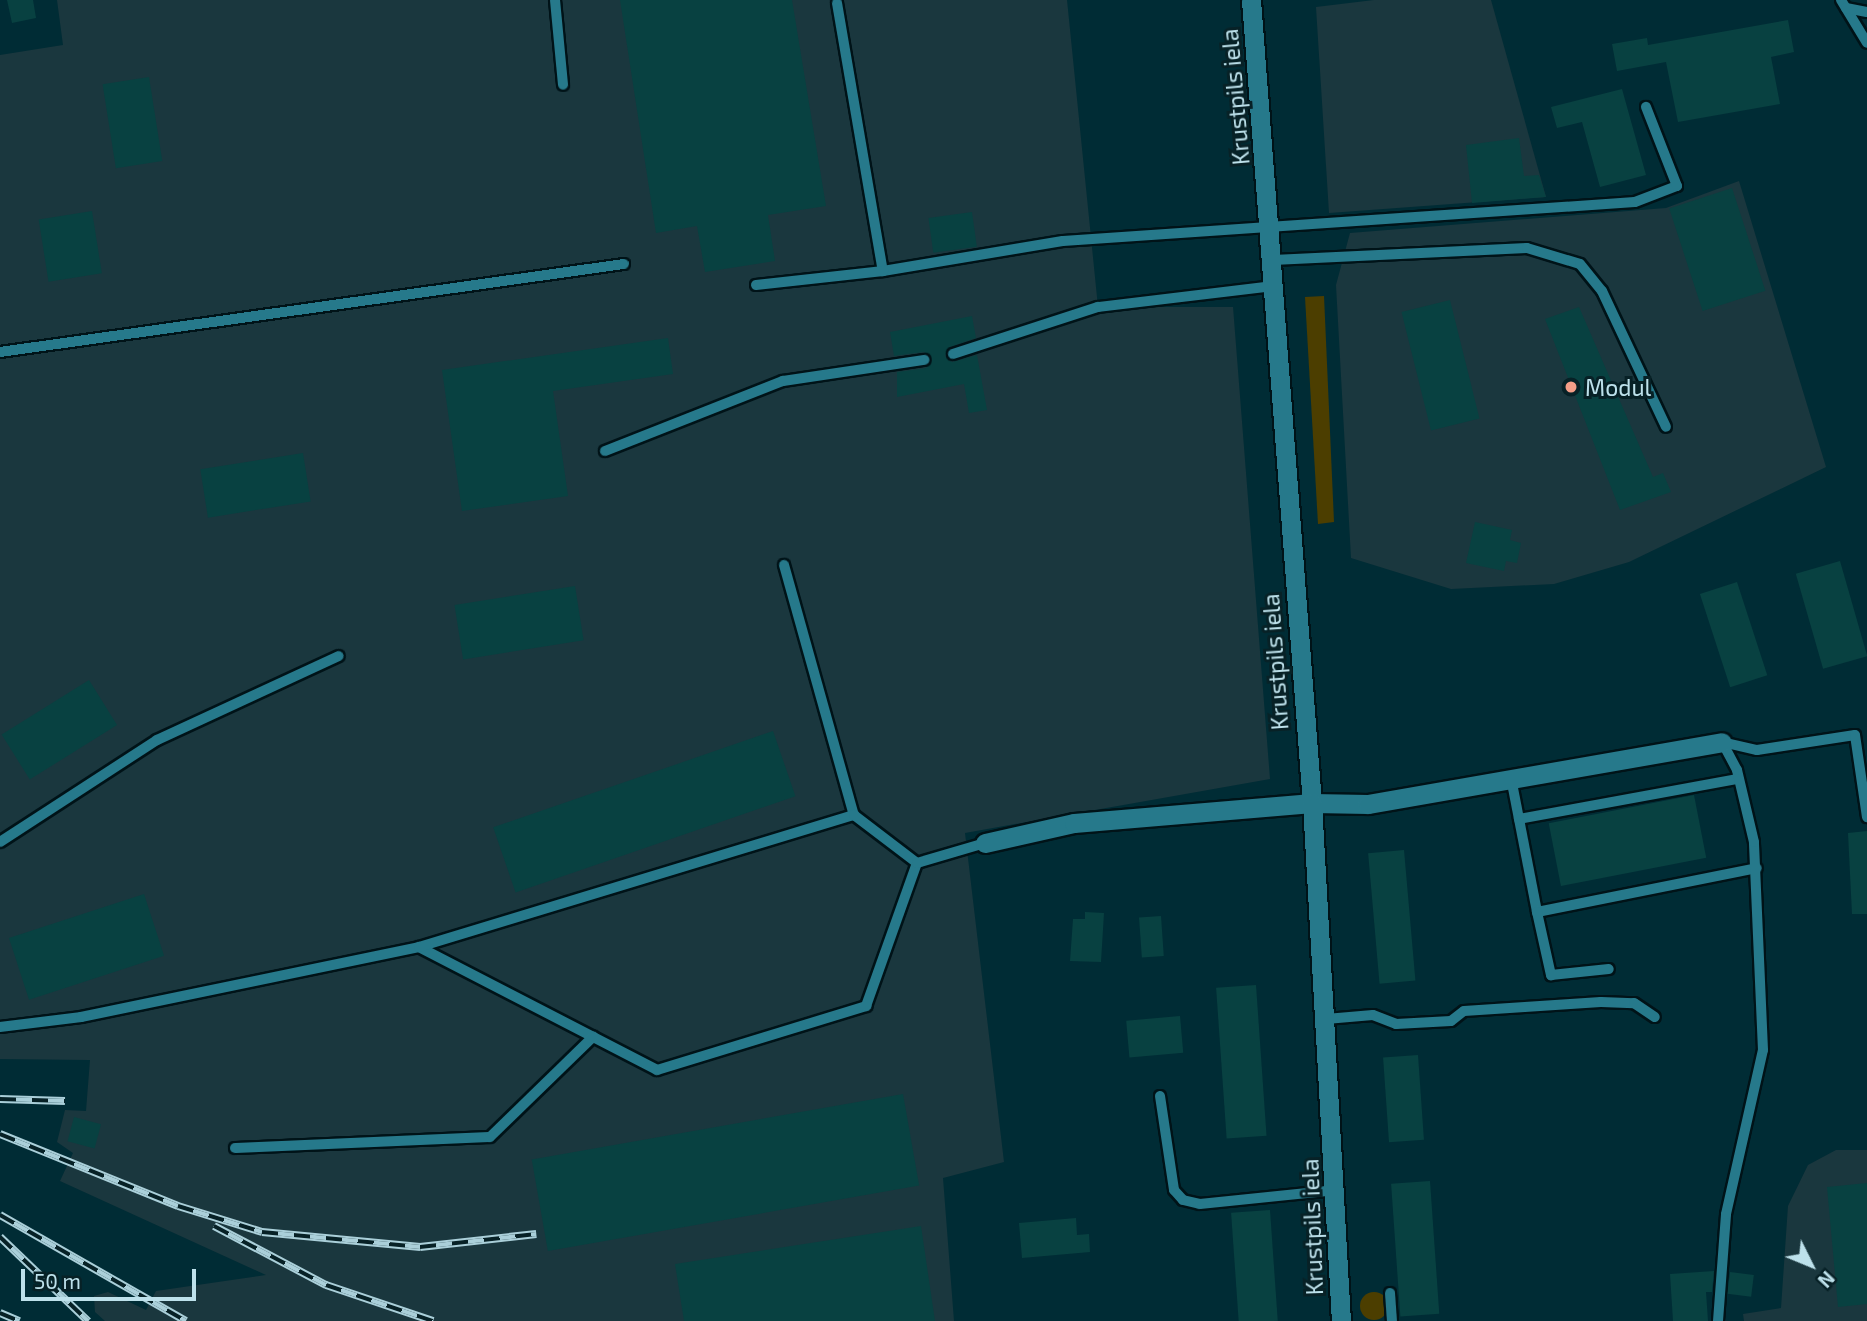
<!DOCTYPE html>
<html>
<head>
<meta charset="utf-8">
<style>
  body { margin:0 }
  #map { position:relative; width:1867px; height:1321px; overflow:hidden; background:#002c35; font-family:"Exo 2",sans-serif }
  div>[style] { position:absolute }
  .built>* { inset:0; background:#1a373e }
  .green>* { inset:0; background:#4c3e00 }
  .round { border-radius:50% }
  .building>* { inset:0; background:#084141; transform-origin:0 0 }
  .roads { filter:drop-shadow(2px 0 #001318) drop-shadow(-2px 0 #001318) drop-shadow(0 2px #001318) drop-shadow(0 -2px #001318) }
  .service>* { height:10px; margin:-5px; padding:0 5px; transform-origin:5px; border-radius:5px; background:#26798b }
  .minor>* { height:19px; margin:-9.5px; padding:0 9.5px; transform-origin:9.5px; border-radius:9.5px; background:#26798b }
  .tertiary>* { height:19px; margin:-9.5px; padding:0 9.5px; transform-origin:9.5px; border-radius:9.5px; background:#26798b }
  .rail>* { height:8px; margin-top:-4px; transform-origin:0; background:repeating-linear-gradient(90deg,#072126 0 16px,#aacfd9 0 32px); box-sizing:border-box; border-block:2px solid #aacfd9 }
  .dots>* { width:19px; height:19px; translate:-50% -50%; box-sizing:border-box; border:4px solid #072126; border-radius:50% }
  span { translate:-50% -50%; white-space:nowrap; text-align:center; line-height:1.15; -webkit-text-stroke:6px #072126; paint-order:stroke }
  .street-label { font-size:23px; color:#bde1eb }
  .poi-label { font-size:23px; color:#bde1eb }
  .left { translate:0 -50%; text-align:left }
  .north { position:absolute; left:1776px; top:1230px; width:70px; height:70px; -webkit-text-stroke:5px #072126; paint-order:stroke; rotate:133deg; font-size:19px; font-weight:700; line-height:28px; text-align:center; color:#bde1eb }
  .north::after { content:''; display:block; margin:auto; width:24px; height:32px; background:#bde1eb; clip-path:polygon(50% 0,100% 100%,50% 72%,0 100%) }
  .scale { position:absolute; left:21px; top:1269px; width:175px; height:32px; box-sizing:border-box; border:4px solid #bde1eb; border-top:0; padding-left:9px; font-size:21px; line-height:24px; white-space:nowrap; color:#bde1eb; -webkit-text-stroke:5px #072126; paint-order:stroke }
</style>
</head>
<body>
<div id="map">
  <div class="built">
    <div style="clip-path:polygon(57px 0,1067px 0,1098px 307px,1233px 307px,1270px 779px,965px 833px,1004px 1162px,943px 1178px,954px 1321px,105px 1321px,95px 1312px,94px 1296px,108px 1292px,146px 1310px,156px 1291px,266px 1275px,60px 1181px,73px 1153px,57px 1142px,65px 1110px,86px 1111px,90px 1060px,0 1059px,0 55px,63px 45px)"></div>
    <div style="clip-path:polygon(1374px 0,1491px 0,1546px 197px,1329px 213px,1316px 7px)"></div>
    <div style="clip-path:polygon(1739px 181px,1826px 467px,1629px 562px,1554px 584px,1451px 589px,1351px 558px,1336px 285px,1350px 233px,1666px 208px)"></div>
    <div style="clip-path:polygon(1836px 1150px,1867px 1150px,1867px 1321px,1744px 1321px,1743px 1314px,1781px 1308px,1788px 1206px,1808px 1165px)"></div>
  </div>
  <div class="green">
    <div style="clip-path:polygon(1324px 296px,1334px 522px,1318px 524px,1305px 297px)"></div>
    <div class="round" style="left:1360px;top:1292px;width:28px;height:28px"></div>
  </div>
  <div class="building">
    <div style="clip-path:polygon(7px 0,33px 0,36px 18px,12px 23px)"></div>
    <div style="clip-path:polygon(620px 0,792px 0,826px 206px,768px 215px,775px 261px,705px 272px,697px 226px,656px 233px)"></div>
    <div style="clip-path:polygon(1788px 20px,1794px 52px,1771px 57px,1780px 104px,1678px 122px,1666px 62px,1617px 71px,1612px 44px,1647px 38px,1648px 45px)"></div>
    <div style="left:149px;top:77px;width:85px;height:47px;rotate:81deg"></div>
    <div style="clip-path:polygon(1622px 89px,1646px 175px,1600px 187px,1582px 122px,1557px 128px,1551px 107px)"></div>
    <div style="clip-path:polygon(1519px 138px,1524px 176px,1539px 175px,1546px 197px,1472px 203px,1466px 145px)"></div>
    <div style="left:1732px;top:188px;width:108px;height:66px;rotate:72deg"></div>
    <div style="left:92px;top:211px;width:63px;height:54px;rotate:81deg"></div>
    <div style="left:972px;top:212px;width:35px;height:44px;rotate:82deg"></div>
    <div style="left:1450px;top:300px;width:122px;height:50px;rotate:76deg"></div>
    <div style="clip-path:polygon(1579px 307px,1653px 477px,1663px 473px,1671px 492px,1620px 510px,1545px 319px)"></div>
    <div style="clip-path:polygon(972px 316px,976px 338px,950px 347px,945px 356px,952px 362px,977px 355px,987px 410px,969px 413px,964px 384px,897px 397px,897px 372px,926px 368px,932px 360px,924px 352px,894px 356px,890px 332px)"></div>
    <div style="clip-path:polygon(668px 338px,673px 374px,553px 391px,568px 496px,462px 511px,442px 370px)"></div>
    <div style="left:303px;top:453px;width:49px;height:104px;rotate:81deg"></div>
    <div style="clip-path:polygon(1475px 522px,1512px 530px,1510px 540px,1521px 543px,1517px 563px,1506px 561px,1504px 571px,1466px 563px)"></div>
    <div style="left:1840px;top:561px;width:99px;height:46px;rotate:74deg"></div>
    <div style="left:1737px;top:582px;width:98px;height:39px;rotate:72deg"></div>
    <div style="left:575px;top:586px;width:55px;height:122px;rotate:81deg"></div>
    <div style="left:89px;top:680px;width:53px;height:103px;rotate:58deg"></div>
    <div style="left:773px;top:731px;width:69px;height:296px;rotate:71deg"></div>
    <div style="left:1694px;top:795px;width:64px;height:148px;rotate:79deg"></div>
    <div style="clip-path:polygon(1867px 831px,1867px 914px,1852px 914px,1848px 833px)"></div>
    <div style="left:1404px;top:850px;width:131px;height:36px;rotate:85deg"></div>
    <div style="left:144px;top:894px;width:65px;height:142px;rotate:72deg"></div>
    <div style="clip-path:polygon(1085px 912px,1104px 913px,1101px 962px,1070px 961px,1073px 919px,1085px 919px)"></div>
    <div style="left:1161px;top:916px;width:40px;height:22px;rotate:86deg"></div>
    <div style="left:1256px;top:985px;width:151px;height:40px;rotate:86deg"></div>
    <div style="left:1180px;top:1016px;width:37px;height:54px;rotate:85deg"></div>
    <div style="left:1418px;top:1055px;width:85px;height:35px;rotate:86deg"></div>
    <div style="left:903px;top:1094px;width:93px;height:377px;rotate:80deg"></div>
    <div style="left:74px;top:1117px;width:28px;height:25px;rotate:15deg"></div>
    <div style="left:1430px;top:1181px;width:133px;height:39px;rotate:86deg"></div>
    <div style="clip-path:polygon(1867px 1183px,1867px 1304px,1838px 1307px,1827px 1187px)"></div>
    <div style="left:1270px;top:1210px;width:111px;height:39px;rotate:86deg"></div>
    <div style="clip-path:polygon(1076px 1218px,1077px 1235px,1089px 1234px,1090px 1252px,1022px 1258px,1019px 1223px)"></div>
    <div style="clip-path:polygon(921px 1226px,935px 1321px,684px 1321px,675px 1264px)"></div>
    <div style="clip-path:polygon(1714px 1271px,1712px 1292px,1706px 1292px,1708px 1321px,1673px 1321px,1670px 1274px)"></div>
    <div style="left:1730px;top:1272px;width:24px;height:22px;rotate:7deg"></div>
  </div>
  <div class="roads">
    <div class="service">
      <div style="left:555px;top:0;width:85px;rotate:84.6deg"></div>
      <div style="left:1841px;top:0;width:50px;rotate:58.8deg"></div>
      <div style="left:837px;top:3px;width:272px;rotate:80.3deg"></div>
      <div style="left:883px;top:271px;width:182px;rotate:-9.5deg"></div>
      <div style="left:1063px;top:241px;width:573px;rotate:-3.9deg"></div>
      <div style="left:1635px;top:202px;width:45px;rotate:-20.9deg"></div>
      <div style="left:1677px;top:186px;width:85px;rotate:-111.4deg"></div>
      <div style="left:1846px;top:8px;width:21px;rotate:11deg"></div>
      <div style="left:1273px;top:260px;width:254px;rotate:-2.7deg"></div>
      <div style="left:1527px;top:248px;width:55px;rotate:16.8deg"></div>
      <div style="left:1580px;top:264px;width:35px;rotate:51deg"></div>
      <div style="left:1602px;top:291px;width:150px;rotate:64.8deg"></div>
      <div style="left:756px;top:285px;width:128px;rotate:-6.3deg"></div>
      <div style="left:0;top:352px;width:630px;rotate:-8.03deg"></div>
      <div style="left:953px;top:354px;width:152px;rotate:-18deg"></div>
      <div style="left:1098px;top:307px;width:178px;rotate:-6.8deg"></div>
      <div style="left:605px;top:451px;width:191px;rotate:-21.5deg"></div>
      <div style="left:783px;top:381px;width:143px;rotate:-8.5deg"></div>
      <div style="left:784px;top:565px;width:260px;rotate:74.4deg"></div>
      <div style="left:1722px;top:742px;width:36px;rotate:13deg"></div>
      <div style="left:1757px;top:750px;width:99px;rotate:-8.7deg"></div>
      <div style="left:1855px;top:735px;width:83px;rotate:81.7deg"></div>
      <div style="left:1512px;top:783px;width:131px;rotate:79deg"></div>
      <div style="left:1537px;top:912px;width:224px;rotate:-11.3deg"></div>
      <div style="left:1519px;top:819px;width:223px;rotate:-10.4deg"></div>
      <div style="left:0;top:842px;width:187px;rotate:-33deg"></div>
      <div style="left:157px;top:740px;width:200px;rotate:-24.8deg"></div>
      <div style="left:1537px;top:912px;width:65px;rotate:77.5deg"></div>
      <div style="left:1551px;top:975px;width:58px;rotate:-5.9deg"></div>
      <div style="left:419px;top:947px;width:268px;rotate:27.3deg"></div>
      <div style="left:657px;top:1070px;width:219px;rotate:-17deg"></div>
      <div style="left:866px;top:1006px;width:152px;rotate:-70.4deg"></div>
      <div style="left:1326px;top:1019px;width:47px;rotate:-4.9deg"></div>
      <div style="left:1373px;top:1015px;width:25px;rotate:21deg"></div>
      <div style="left:1396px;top:1024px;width:55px;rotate:-3.1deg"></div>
      <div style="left:1451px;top:1021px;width:16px;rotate:-38deg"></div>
      <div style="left:1464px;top:1011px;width:137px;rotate:-3.8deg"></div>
      <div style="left:1601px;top:1002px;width:33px;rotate:2deg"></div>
      <div style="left:1634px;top:1003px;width:25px;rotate:34deg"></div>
      <div style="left:0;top:1027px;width:82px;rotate:-7deg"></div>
      <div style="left:81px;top:1017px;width:345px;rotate:-11.7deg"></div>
      <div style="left:419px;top:947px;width:455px;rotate:-16.9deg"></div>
      <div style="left:854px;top:815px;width:79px;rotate:37.3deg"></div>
      <div style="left:917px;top:863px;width:71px;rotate:-16.4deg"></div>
      <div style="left:1160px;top:1096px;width:95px;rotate:81.5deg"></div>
      <div style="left:1174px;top:1190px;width:13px;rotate:48deg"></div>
      <div style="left:1183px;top:1200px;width:17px;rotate:13deg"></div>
      <div style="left:1200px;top:1204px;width:137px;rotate:-5.9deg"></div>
      <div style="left:235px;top:1148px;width:255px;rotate:-2.5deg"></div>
      <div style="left:490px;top:1137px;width:144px;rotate:-44.2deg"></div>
      <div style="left:1390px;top:1293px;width:28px;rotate:86deg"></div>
      <div style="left:1718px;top:1321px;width:107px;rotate:-85.7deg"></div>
      <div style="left:1726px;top:1214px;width:168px;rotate:-77.3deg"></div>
      <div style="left:1763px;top:1050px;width:208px;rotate:-92.5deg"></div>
      <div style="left:1754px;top:842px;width:74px;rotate:-103.3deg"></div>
      <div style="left:1737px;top:770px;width:32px;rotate:-118deg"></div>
    </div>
    <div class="minor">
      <div style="left:985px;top:843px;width:91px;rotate:-12.7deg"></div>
      <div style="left:1074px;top:823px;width:239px;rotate:-4.8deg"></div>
      <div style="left:1312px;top:803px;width:56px;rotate:1deg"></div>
      <div style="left:1368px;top:804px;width:359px;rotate:-9.9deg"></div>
    </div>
    <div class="tertiary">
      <div style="left:1251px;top:0;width:805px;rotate:85.66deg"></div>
      <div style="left:1312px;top:803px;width:519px;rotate:86.8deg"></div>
    </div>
  </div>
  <div class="rail">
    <div style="left:0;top:1099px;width:65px;rotate:1.8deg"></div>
    <div style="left:0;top:1134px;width:192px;rotate:22deg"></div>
    <div style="left:178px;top:1206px;width:88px;rotate:17.2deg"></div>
    <div style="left:262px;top:1232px;width:159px;rotate:5.4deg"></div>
    <div style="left:420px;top:1247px;width:117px;rotate:-6.4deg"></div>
    <div style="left:0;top:1215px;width:214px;rotate:29.7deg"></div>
    <div style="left:214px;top:1226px;width:127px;rotate:27.8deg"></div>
    <div style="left:326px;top:1285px;width:113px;rotate:18.6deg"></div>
    <div style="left:0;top:1237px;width:122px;rotate:43.7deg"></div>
    <div style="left:0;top:1313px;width:21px;rotate:23deg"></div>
  </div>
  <div class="dots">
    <div style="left:1571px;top:387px;background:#f49e88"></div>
  </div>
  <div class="street-label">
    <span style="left:1235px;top:97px;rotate:-95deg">Krustpils iela</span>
    <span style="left:1275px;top:662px;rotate:-94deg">Krustpils iela</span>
    <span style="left:1312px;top:1227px;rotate:-92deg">Krustpils iela</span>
  </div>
  <div class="poi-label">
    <span class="left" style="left:1585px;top:387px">Modul</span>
  </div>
  <div class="north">N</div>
  <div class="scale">50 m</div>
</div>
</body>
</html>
